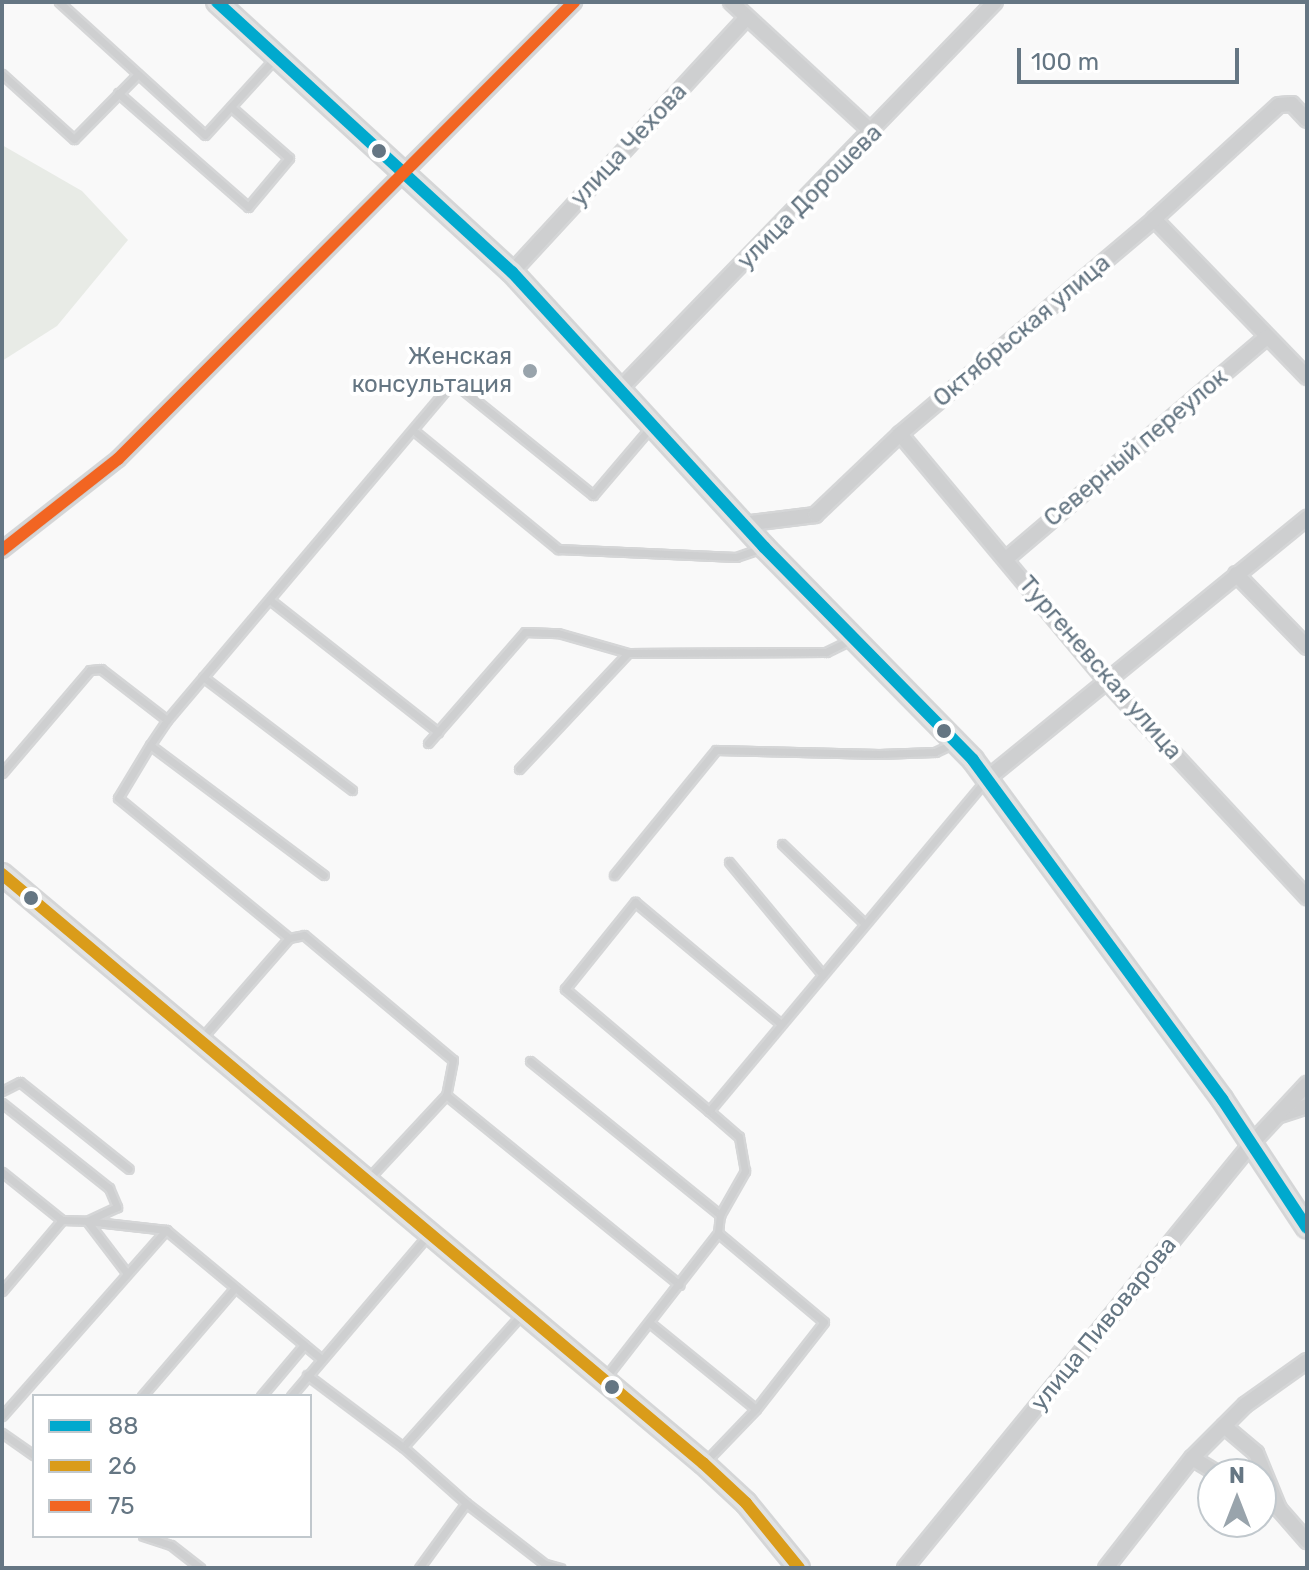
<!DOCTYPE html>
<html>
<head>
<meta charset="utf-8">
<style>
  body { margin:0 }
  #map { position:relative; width:1309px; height:1570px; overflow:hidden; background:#f9f9f9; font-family:Rubik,sans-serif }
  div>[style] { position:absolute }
  .green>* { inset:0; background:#e8ebe6 }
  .roads { filter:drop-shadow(2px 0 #d5d6d7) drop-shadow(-2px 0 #d5d6d7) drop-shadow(0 2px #d5d6d7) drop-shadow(0 -2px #d5d6d7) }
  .lane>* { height:7px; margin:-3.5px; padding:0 3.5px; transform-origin:3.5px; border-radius:3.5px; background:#cecfd0 }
  .street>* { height:14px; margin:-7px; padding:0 7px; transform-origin:7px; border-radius:7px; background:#cecfd0 }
  .secondary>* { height:20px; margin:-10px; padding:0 10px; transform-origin:10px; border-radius:10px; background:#e1e2e2 }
  .bus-1>* { height:12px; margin:-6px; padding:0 6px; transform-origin:6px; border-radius:6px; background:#00a9ce }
  .bus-2>* { height:12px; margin:-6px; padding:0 6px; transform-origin:6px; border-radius:6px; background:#da9c1a }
  .bus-3>* { height:12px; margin:-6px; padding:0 6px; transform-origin:6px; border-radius:6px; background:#f26522 }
  .dots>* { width:22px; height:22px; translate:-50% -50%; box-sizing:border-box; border:4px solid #fff; border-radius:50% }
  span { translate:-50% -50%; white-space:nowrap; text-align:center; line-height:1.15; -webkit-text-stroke:8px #fff; paint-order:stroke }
  .street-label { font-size:24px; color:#657683 }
  .poi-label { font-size:24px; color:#657683 }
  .right { translate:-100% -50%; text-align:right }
  .frame { position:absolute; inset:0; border:4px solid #657683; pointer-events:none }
  .legend { position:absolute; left:32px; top:1394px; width:280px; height:144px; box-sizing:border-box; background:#fff; border:2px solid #c1c8cd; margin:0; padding:10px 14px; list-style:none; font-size:24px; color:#657683 }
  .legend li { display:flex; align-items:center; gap:16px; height:40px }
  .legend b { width:40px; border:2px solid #c1c8cd }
  .north { position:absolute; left:1197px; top:1458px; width:80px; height:80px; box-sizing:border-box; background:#fff; border:2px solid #c1c8cd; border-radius:50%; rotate:0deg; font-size:22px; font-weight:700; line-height:32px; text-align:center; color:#657683 }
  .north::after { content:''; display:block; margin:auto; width:28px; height:36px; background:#99a4ac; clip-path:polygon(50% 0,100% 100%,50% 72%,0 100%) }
  .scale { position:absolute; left:1017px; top:48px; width:222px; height:36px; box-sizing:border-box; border:4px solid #657683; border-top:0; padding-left:10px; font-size:24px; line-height:28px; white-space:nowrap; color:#657683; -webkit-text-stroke:6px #fff; paint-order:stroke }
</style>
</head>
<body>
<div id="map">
  <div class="green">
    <div style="clip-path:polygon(2px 145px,82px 191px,128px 240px,57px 326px,2px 361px)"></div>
  </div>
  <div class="roads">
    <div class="lane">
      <div style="left:59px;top:2px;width:197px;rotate:42.3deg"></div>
      <div style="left:205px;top:135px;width:104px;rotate:-47.7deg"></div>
      <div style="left:2px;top:74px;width:97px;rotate:42.1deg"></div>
      <div style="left:74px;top:139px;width:91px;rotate:-45.4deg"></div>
      <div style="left:118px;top:93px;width:173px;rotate:41.2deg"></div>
      <div style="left:248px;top:207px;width:64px;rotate:-50.1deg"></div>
      <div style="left:289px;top:158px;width:77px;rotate:-138.7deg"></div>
      <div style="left:413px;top:430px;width:188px;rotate:39.4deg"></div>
      <div style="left:558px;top:549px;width:178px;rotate:2.6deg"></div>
      <div style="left:736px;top:557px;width:28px;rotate:-19deg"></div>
      <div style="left:270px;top:600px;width:214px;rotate:38.2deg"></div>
      <div style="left:203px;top:677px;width:187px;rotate:37.2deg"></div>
      <div style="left:167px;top:720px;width:30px;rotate:124deg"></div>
      <div style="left:150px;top:745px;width:217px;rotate:36.8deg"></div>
      <div style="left:428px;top:743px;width:147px;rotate:-48.9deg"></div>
      <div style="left:525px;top:632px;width:33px;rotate:2deg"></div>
      <div style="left:558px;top:633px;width:73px;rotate:15.9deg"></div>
      <div style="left:150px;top:745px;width:62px;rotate:121.1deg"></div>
      <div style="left:118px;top:798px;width:221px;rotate:39.3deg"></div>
      <div style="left:289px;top:938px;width:135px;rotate:131.1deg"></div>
      <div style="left:519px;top:769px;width:159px;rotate:-46.8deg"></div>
      <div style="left:628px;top:653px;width:198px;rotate:-0.3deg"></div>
      <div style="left:826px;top:652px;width:30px;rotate:-26deg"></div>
      <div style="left:2px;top:773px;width:135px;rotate:-49.5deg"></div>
      <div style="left:90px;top:670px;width:11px;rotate:-5deg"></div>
      <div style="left:101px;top:669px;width:83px;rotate:37.7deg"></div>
      <div style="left:167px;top:720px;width:443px;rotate:-49.8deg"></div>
      <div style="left:453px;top:382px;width:180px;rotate:38.9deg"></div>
      <div style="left:593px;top:495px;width:88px;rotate:-49.6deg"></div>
      <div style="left:782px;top:844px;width:112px;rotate:43.9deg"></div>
      <div style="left:729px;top:862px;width:146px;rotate:50.3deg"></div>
      <div style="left:614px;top:875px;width:161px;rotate:-50.8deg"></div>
      <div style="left:716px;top:750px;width:163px;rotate:1.4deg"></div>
      <div style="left:879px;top:754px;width:56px;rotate:-2deg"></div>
      <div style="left:935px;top:752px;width:21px;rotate:-25deg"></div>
      <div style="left:289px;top:938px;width:15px;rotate:-11deg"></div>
      <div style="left:304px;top:935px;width:194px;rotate:40deg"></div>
      <div style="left:453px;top:1060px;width:36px;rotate:101deg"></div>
      <div style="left:530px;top:1061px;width:245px;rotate:39deg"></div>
      <div style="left:2px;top:1091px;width:20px;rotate:-27deg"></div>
      <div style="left:20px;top:1082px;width:139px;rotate:38.6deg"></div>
      <div style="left:2px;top:1103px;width:137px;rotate:38.5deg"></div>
      <div style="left:109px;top:1188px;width:21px;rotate:67deg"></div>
      <div style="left:117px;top:1207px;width:33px;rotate:155deg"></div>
      <div style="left:87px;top:1221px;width:80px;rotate:6.5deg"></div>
      <div style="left:709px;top:1111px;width:189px;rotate:-139.7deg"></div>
      <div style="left:565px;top:989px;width:112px;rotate:-51.2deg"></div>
      <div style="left:635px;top:902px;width:190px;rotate:39.9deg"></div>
      <div style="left:2px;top:1172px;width:77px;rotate:38.7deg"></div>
      <div style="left:62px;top:1220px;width:25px;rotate:2deg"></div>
      <div style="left:87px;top:1221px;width:64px;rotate:52.6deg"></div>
      <div style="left:368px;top:1179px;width:115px;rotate:-47.1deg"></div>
      <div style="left:446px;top:1095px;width:301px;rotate:39.1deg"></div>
      <div style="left:718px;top:1233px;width:138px;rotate:40deg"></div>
      <div style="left:824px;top:1322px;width:110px;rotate:128deg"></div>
      <div style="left:2px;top:1291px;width:93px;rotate:-49.8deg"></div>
      <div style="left:521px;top:1315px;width:177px;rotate:131.8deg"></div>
      <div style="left:403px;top:1447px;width:84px;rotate:41.6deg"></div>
      <div style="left:466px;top:1503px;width:100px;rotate:37.7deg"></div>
      <div style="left:545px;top:1564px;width:16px;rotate:15deg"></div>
      <div style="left:650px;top:1323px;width:136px;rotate:39.1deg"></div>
      <div style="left:756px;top:1409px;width:74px;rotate:133.9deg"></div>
      <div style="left:307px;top:1375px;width:120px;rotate:36.9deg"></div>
      <div style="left:605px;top:1378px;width:184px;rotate:-52.1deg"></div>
      <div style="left:718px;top:1233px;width:18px;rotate:-84deg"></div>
      <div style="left:720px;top:1215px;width:51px;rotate:-60.4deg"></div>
      <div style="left:745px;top:1171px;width:35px;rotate:-100deg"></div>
      <div style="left:739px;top:1137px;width:40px;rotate:-139deg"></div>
      <div style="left:709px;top:1111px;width:429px;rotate:-50.1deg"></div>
      <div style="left:142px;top:1396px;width:143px;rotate:-49.3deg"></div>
      <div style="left:261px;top:1396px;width:67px;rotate:-49.9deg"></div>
      <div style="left:291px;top:1396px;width:213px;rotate:-49.6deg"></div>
      <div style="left:2px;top:1416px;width:248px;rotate:-48.6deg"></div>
      <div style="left:166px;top:1230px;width:200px;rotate:39.7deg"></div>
      <div style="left:2px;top:1433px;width:39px;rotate:35deg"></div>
      <div style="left:143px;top:1536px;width:29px;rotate:18deg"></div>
      <div style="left:171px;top:1545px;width:37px;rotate:38deg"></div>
      <div style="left:419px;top:1568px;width:80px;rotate:-54.1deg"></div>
    </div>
    <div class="street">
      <div style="left:731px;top:2px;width:193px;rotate:42.7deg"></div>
      <div style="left:1154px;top:219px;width:220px;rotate:45.9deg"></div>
      <div style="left:512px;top:272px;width:345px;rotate:-47.3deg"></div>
      <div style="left:620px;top:389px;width:539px;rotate:-45.9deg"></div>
      <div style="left:900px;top:434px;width:323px;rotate:50.1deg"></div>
      <div style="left:1107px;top:682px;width:294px;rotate:47.1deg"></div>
      <div style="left:743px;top:524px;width:73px;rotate:-7.1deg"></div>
      <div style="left:815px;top:515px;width:117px;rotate:-43.6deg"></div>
      <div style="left:900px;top:434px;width:333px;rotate:-40.2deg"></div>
      <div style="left:1154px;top:219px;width:169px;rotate:-42.4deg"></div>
      <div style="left:1279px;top:105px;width:13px;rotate:-4deg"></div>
      <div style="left:1292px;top:104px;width:22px;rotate:47deg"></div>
      <div style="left:2px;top:550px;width:147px;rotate:-38.1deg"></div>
      <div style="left:118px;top:459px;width:646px;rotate:-45.06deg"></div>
      <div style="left:1006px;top:559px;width:343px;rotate:-40.4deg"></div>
      <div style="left:1236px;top:574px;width:102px;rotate:45.8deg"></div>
      <div style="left:988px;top:778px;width:412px;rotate:-39.2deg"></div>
      <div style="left:1280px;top:1115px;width:28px;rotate:-18deg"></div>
      <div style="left:1224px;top:1426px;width:42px;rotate:40.2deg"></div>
      <div style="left:1256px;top:1453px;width:61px;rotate:67.7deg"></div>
      <div style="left:1192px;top:1458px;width:31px;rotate:31deg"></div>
      <div style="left:1261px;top:1499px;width:21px;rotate:29deg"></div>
      <div style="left:1279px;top:1509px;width:43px;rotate:48.8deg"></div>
      <div style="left:905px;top:1568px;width:549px;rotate:-50.77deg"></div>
      <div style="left:1252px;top:1143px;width:81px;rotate:-47deg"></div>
      <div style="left:1106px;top:1568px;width:140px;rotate:-52deg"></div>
      <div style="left:1192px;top:1458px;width:75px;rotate:-45deg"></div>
      <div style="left:1245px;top:1405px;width:76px;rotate:-35.4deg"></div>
    </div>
    <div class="secondary">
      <div style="left:217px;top:2px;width:400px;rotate:42.5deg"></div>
      <div style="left:512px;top:272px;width:373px;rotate:47.5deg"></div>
      <div style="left:764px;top:547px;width:298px;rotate:45.5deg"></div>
      <div style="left:973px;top:760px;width:421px;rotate:53.7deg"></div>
      <div style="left:1222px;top:1099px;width:154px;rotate:56.6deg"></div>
      <div style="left:2px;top:874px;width:916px;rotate:40.04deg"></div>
      <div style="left:703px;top:1463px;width:59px;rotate:42.9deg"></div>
      <div style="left:746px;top:1503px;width:84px;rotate:50.8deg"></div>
    </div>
  </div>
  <div class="bus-1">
    <div style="left:217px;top:2px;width:400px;rotate:42.5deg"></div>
    <div style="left:512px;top:272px;width:373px;rotate:47.5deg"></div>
    <div style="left:764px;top:547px;width:298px;rotate:45.5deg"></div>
    <div style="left:973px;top:760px;width:421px;rotate:53.7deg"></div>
    <div style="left:1222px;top:1099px;width:154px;rotate:56.6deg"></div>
  </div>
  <div class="bus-2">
    <div style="left:2px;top:874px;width:916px;rotate:40.04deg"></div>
    <div style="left:703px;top:1463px;width:59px;rotate:42.9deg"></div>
    <div style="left:746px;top:1503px;width:84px;rotate:50.8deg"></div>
  </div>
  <div class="bus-3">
    <div style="left:2px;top:550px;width:147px;rotate:-38.1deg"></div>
    <div style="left:118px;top:459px;width:646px;rotate:-45.06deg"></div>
  </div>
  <div class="dots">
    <div style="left:379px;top:151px;background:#657683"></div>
    <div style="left:530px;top:371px;background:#99a4ac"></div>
    <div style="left:944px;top:731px;background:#657683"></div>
    <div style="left:31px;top:898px;background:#657683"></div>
    <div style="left:612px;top:1387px;background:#657683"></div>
  </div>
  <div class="street-label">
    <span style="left:629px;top:145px;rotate:-47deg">улица Чехова</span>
    <span style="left:810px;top:197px;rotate:-45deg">улица Дорошева</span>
    <span style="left:1022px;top:331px;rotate:-40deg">Октябрьская улица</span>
    <span style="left:1136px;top:448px;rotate:-40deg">Северный переулок</span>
    <span style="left:1100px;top:668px;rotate:49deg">Тургеневская улица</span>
    <span style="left:1104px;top:1324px;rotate:-51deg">улица Пивоварова</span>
  </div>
  <div class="poi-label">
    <span class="right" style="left:512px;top:371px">Женская<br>консультация</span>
  </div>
  <div class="frame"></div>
  <ul class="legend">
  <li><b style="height:10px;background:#00a9ce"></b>88</li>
  <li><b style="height:10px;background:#da9c1a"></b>26</li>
  <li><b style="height:10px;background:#f26522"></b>75</li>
  </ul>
  <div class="north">N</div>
  <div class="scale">100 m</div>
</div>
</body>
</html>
